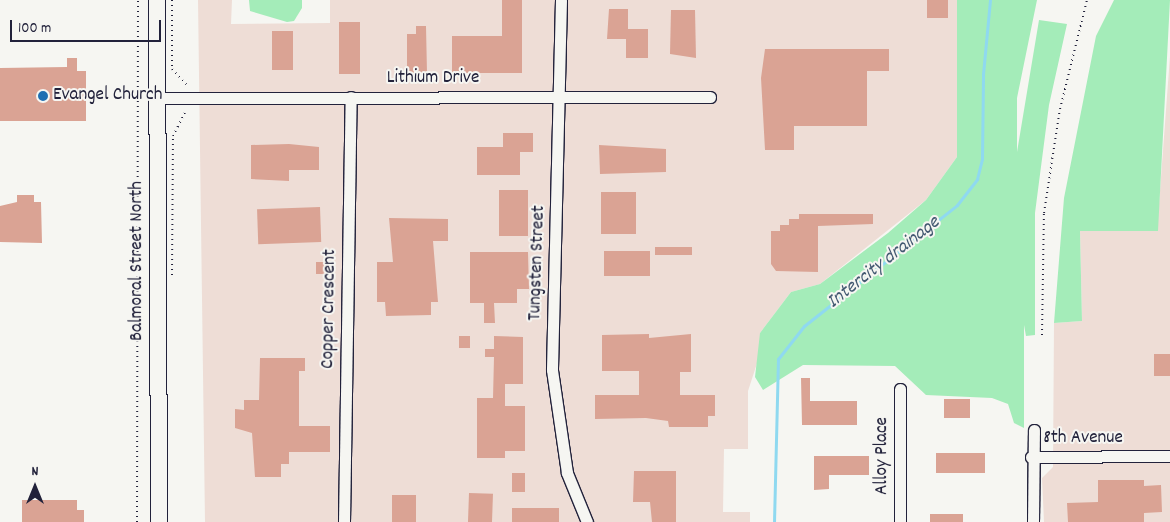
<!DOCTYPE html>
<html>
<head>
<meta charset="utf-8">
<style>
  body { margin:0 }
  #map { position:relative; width:1170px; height:522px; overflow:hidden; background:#f6f6f2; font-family:Dekko,sans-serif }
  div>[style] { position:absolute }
  .built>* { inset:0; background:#eeddd6 }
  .green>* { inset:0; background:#a4ecb9 }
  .stream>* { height:3px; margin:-1.5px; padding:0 1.5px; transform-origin:1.5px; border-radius:1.5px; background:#8fd9f0 }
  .building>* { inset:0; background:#daa394; transform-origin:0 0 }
  .path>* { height:2px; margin-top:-1px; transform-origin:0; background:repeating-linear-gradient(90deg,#22223b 0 1px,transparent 0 5px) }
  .roads { filter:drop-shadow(1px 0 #22223b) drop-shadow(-1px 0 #22223b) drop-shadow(0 1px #22223b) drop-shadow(0 -1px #22223b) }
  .minor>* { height:11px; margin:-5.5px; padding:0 5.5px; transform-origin:5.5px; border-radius:5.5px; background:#f6f6f2 }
  .secondary>* { height:16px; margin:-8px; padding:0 8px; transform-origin:8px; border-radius:8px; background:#f6f6f2 }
  .dots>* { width:14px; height:14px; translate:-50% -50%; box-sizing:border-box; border:2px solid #f6f6f2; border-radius:50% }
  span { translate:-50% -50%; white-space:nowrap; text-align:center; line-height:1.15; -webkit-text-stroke:4px #f6f6f2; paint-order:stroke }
  .street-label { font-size:19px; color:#22223b }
  .poi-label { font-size:19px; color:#22223b }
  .left { translate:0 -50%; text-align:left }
  .water-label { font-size:20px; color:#435971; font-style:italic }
  .north { position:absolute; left:10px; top:462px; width:50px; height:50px; -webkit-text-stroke:4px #f6f6f2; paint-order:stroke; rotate:0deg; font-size:14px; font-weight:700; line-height:20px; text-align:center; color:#22223b }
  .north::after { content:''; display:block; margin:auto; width:18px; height:22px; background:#22223b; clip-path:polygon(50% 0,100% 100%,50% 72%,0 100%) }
  .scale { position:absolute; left:10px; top:20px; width:151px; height:22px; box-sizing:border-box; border:2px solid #22223b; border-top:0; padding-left:6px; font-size:15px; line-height:18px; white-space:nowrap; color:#22223b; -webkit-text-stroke:4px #f6f6f2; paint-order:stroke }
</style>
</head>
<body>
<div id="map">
  <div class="built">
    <div style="clip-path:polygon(198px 0,232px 0,231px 24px,330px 23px,330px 0,957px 0,957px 157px,926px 200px,820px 284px,791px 292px,760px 333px,762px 348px,748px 391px,748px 449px,724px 449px,723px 512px,750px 512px,750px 522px,205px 522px)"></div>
    <div style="clip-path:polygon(1170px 56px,1170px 522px,1044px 522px,1042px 478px,1053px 467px,1054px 323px,1082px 321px,1080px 231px,1157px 231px)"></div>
  </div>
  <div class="green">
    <div style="clip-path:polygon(249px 0,302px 0,302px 8px,294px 21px,287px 22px,250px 11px)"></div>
    <div style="clip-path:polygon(957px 0,1037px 0,1017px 98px,1017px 152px,1039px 20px,1067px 24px,1049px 105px,1035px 213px,1035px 335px,1026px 336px,1024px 325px,1024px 428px,1014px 423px,1008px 404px,992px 398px,926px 395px,895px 366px,803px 365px,763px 390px,755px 377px,760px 333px,791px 292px,820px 284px,888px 233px,926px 200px,957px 157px)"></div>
    <div style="clip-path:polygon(1114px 0,1170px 0,1158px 231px,1080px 231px,1082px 321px,1054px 323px,1064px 198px,1096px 36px)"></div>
  </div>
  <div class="stream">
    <div style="left:774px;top:522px;width:163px;rotate:-88.6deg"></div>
    <div style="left:778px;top:359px;width:42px;rotate:-51.8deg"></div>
    <div style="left:804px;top:326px;width:195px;rotate:-38.3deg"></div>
    <div style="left:957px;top:205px;width:33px;rotate:-52deg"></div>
    <div style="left:977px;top:179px;width:21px;rotate:-76deg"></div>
    <div style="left:982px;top:159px;width:85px;rotate:-89.3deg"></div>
    <div style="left:983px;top:74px;width:74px;rotate:-84.6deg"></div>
  </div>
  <div class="building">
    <div style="clip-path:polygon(502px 0,522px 0,522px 73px,452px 73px,452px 36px,502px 36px)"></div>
    <div style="left:927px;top:0;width:21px;height:18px"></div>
    <div style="clip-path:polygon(609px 9px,628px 9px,628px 29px,648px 29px,648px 58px,626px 58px,626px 39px,607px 39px)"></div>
    <div style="clip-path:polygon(671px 10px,695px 10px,696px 58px,670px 54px)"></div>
    <div style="left:339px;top:22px;width:21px;height:52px"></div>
    <div style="clip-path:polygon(416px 26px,426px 26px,427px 73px,407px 73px,407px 34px,416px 34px)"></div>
    <div style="left:293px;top:31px;width:39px;height:21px;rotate:90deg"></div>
    <div style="clip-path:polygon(765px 49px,889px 49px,889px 71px,867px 71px,867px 126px,794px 126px,794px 150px,765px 150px,761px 78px)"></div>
    <div style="clip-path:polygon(67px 58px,77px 58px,77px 71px,86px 71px,86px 121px,0 121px,0 68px,67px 67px)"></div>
    <div style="clip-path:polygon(503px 133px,533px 133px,533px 152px,520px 152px,520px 175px,477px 175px,477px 147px,503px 147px)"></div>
    <div style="clip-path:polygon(289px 144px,319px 147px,319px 170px,289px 170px,289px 181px,251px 179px,251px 145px)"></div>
    <div style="clip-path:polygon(599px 145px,666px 149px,666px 172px,600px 174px)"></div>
    <div style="left:499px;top:190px;width:29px;height:46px"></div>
    <div style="left:601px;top:192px;width:35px;height:42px"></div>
    <div style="clip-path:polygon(17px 195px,34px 195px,34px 202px,41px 202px,42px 243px,0 242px,0 206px,17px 202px)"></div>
    <div style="left:320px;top:207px;width:35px;height:63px;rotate:88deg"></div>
    <div style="clip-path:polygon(799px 214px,873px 214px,873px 224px,818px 226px,818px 272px,776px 271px,771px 264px,771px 231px,780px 231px,780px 225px,789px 225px,789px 219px,799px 219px)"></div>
    <div style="clip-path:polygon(389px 218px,448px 219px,448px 241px,433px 241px,438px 302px,431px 302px,431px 315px,386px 316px,385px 302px,377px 302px,377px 262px,393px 262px)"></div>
    <div style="left:655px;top:247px;width:37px;height:8px"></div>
    <div style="left:604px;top:251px;width:46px;height:25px"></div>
    <div style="clip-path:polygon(470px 252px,528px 252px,529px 289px,517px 289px,517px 303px,494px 303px,495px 323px,484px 323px,484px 303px,470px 303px)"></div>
    <div style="left:316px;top:262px;width:12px;height:12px"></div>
    <div style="clip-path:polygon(649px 334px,649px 338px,691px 334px,691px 372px,680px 372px,680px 395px,715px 395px,715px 416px,708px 416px,708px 427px,669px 427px,668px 421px,646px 418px,595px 419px,595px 395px,639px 395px,639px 371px,602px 371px,602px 335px)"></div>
    <div style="left:459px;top:336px;width:11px;height:12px"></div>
    <div style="clip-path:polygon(494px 336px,523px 337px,523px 384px,505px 384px,505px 406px,525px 406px,525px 451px,505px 451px,505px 458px,477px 458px,477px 398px,493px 398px,494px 357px,485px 357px,485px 349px,494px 349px)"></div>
    <div style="left:1154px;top:354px;width:16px;height:22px"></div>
    <div style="clip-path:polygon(260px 358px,305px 358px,305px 371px,299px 371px,299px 426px,330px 426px,330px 452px,289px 452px,289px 464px,281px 464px,281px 477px,255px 477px,252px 433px,235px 428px,235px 409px,244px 410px,244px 400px,259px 400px)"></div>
    <div style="clip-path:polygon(801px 378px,810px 378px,810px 401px,857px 401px,857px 425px,802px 425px)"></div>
    <div style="left:970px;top:399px;width:19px;height:26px;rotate:90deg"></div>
    <div style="left:936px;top:453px;width:49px;height:20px"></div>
    <div style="clip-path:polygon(814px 456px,869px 456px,869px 475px,829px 475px,829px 489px,814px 490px)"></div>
    <div style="clip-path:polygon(634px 471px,676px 471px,676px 522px,652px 522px,650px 502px,633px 502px)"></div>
    <div style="left:512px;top:473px;width:13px;height:19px"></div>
    <div style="clip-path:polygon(1098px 480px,1144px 480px,1144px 486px,1161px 485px,1162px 512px,1144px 513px,1144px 522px,1068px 522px,1067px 503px,1098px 502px)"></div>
    <div style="left:469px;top:493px;width:24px;height:29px;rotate:2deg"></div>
    <div style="left:416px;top:495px;width:27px;height:24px;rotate:90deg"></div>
    <div style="clip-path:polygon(22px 500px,77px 500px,77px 510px,84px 510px,84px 522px,22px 522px)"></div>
    <div style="left:512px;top:508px;width:47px;height:14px"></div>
    <div style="left:963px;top:514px;width:8px;height:33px;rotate:90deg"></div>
  </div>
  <div class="path">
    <div style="left:172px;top:0;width:69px;rotate:90deg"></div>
    <div style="left:172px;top:69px;width:21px;rotate:47deg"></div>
    <div style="left:172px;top:275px;width:139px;rotate:-89.6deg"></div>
    <div style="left:173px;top:136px;width:28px;rotate:-63deg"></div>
    <div style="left:1042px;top:335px;width:122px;rotate:-89.1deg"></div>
    <div style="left:1044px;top:213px;width:105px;rotate:-81.3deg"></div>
    <div style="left:1060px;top:109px;width:112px;rotate:-76.1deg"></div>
    <div style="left:137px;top:522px;width:522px;rotate:-89.89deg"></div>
  </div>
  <div class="roads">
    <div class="minor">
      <div style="left:561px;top:0;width:370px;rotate:91.4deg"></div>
      <div style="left:552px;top:370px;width:104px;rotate:81.7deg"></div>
      <div style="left:567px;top:473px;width:53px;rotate:67.8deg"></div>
      <div style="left:157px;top:98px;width:553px;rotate:-0.1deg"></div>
      <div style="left:1031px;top:457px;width:139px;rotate:-0.4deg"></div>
      <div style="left:344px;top:522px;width:425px;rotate:-89.1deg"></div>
      <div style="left:900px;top:522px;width:133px;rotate:-90deg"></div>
      <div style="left:1033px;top:522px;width:92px;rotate:-89.4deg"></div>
    </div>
    <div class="secondary">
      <div style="left:157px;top:0;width:522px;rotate:89.78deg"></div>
    </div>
  </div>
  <div class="dots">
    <div style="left:43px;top:96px;background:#1f6fb2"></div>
  </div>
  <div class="street-label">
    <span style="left:433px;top:79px">Lithium Drive</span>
    <span style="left:138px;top:261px;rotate:-90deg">Balmoral Street North</span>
    <span style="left:538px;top:263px;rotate:-88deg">Tungsten Street</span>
    <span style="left:330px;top:309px;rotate:-89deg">Copper Crescent</span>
    <span style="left:1083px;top:439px">8th Avenue</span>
    <span style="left:883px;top:456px;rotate:-90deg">Alloy Place</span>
  </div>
  <div class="poi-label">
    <span class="left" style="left:53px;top:96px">Evangel Church</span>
  </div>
  <div class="water-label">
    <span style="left:884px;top:263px;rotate:-38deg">Intercity drainage</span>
  </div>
  <div class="north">N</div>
  <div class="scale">100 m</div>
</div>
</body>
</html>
